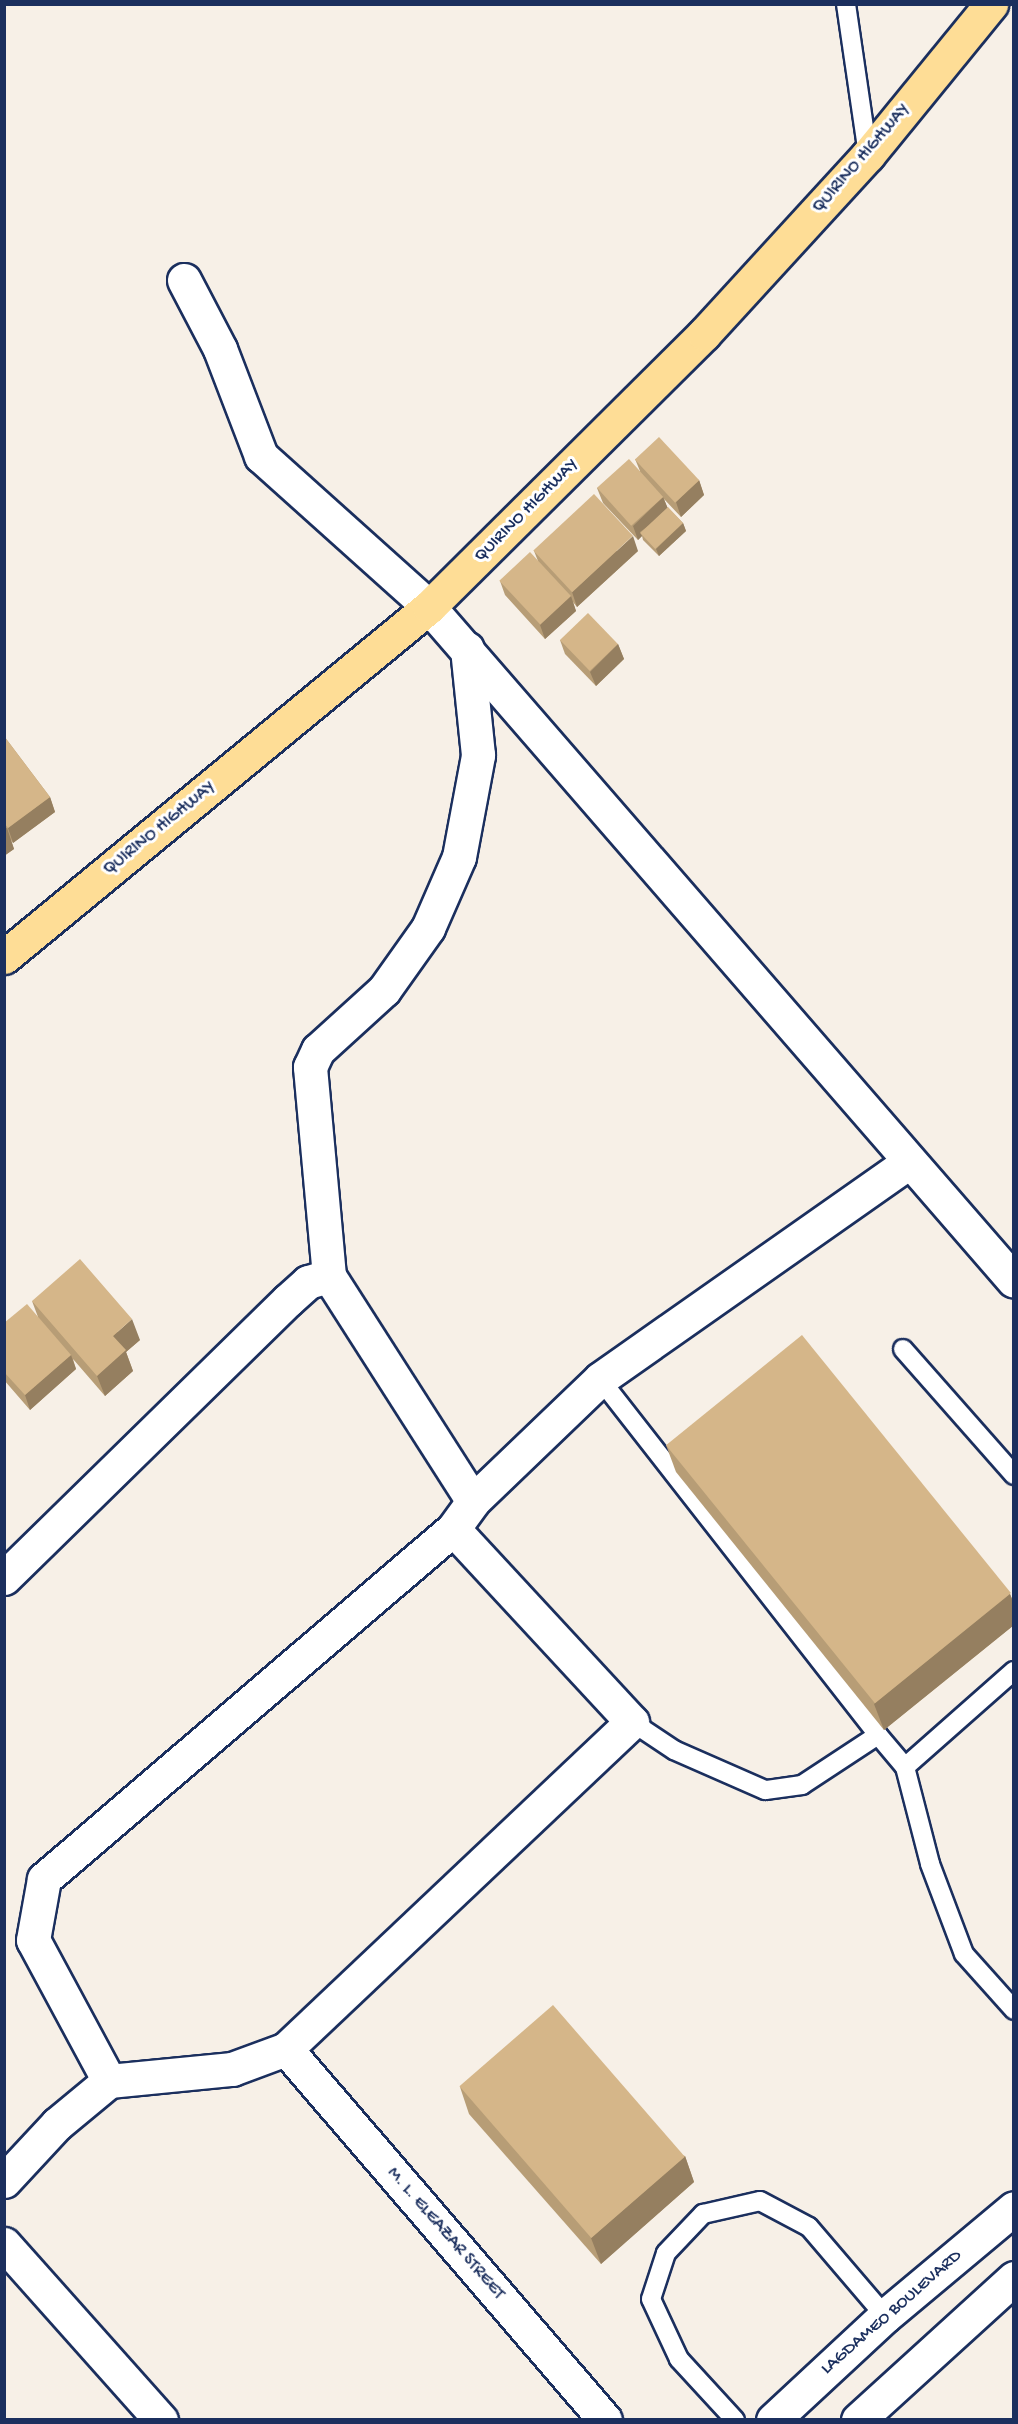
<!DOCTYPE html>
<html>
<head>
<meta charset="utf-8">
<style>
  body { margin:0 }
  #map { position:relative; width:1018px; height:2424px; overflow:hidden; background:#f7f0e7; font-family:"Gochi Hand",sans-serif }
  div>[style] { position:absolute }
  .roads { filter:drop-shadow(2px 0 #1b2f5e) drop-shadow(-2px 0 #1b2f5e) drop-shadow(0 2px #1b2f5e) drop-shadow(0 -2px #1b2f5e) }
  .service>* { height:18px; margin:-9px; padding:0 9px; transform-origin:9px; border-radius:9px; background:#fff }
  .minor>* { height:33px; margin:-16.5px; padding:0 16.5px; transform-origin:16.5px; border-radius:16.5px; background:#fff }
  .secondary>* { height:33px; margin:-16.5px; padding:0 16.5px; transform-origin:16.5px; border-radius:16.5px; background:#fff }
  .trunk>* { height:33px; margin:-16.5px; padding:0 16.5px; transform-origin:16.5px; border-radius:16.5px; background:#fedd96 }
  .wall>* { inset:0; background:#b79d76 }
  .shaded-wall>* { inset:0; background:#957f60 }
  .building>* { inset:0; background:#d5b689; transform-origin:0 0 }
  span { translate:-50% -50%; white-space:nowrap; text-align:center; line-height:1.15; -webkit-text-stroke:6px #fff; paint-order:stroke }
  .street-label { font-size:18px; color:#1b2f5e }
  .frame { position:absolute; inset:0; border:6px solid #1b2f5e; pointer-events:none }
</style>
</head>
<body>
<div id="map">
  <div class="roads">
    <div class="service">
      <div style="left:846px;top:4px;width:153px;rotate:81.7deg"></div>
      <div style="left:903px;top:1349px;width:168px;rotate:48.6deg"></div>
      <div style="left:600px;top:1379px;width:452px;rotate:52deg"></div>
      <div style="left:878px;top:1735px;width:91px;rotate:146.7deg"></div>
      <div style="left:802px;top:1785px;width:37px;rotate:172deg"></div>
      <div style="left:765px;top:1790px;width:99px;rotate:-156.3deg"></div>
      <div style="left:674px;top:1750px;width:50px;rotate:-146.3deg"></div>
      <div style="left:878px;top:1735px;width:42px;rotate:49.8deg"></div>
      <div style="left:905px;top:1767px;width:100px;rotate:75.5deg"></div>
      <div style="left:930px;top:1864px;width:96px;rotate:69.3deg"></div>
      <div style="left:964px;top:1954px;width:75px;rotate:48.2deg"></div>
      <div style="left:905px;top:1767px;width:145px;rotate:-41.4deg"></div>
      <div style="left:735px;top:2420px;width:83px;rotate:-132.6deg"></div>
      <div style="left:679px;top:2359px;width:66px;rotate:-115deg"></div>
      <div style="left:651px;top:2299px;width:48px;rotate:-71.9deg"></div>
      <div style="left:666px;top:2253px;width:54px;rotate:-46.5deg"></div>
      <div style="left:703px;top:2214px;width:58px;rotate:-12.8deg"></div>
      <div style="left:760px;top:2201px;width:55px;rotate:28deg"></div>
      <div style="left:809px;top:2227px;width:117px;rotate:49.5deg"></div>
    </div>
    <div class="minor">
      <div style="left:184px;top:280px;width:78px;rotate:62.4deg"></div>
      <div style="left:220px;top:349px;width:115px;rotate:69deg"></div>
      <div style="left:261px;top:456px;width:226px;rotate:41.9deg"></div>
      <div style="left:329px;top:1276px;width:267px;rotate:57.4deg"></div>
      <div style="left:4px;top:1578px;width:397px;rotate:-44.4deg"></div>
      <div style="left:288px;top:1300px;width:27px;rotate:-42deg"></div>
      <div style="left:308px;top:1282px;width:22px;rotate:-16deg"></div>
      <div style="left:329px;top:1276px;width:210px;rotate:-95.2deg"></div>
      <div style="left:310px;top:1067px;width:19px;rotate:-65deg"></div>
      <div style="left:318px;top:1050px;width:89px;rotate:-42.3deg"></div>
      <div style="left:384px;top:990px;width:76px;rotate:-54.6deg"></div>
      <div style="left:428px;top:928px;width:77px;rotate:-66.4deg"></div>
      <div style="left:459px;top:857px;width:104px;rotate:-79.4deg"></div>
      <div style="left:478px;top:755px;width:107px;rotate:-95.9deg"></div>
      <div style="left:286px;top:2049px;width:489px;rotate:49.3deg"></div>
      <div style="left:109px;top:2081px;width:160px;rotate:-118.3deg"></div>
      <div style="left:33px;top:1940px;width:62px;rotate:-79.8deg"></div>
      <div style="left:44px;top:1879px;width:538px;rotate:-40.56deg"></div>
      <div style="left:453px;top:1529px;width:34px;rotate:-54deg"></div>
      <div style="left:473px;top:1501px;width:176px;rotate:-43.8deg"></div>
      <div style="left:600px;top:1379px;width:378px;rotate:-35.1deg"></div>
      <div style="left:4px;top:2181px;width:78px;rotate:-47.1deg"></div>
      <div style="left:57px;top:2124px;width:67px;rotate:-39.6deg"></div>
      <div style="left:109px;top:2081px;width:124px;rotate:-5.6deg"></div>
      <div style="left:232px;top:2069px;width:58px;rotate:-20.3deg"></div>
      <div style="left:286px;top:2049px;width:476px;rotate:-43.4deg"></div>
      <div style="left:632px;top:1722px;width:263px;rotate:-132.8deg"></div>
      <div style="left:4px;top:2244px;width:236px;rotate:48.3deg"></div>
    </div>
    <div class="secondary">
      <div style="left:429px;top:607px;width:892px;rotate:49.04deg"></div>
      <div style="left:773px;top:2420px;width:153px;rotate:-42.9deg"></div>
      <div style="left:885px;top:2316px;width:168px;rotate:-39.9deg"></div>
      <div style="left:858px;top:2420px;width:211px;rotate:-42.3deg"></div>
    </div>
    <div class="trunk">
      <div style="left:4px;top:957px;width:551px;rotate:-39.47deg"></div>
      <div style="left:429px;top:607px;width:387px;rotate:-44.8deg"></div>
      <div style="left:704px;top:334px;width:243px;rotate:-47.5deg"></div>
      <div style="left:868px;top:155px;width:195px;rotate:-50.8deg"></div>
    </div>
  </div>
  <div class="wall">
    <div style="clip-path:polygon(635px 459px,699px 480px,704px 495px,681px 517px,664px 499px,667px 507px,683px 523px,686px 531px,659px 556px,643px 540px,642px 536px,638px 540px,603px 503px,597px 488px,640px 471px)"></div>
    <div style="clip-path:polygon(534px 551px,638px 551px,577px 607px,573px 602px,576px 611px,545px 639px,505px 595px,500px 581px,538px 561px)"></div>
    <div style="clip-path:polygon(560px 640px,618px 644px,624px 659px,596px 686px,565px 654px)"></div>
    <div style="clip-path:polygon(4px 736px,50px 797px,55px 812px,13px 843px,11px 840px,14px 849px,4px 856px)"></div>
    <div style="clip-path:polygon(32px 1301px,140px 1340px,126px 1352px,133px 1371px,105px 1396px,73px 1359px,76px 1369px,30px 1410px,4px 1380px,4px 1323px,38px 1317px)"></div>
    <div style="clip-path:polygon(666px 1445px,1010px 1594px,1014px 1604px,1014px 1625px,884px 1730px,676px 1472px)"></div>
    <div style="clip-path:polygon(460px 2087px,685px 2156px,694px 2182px,601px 2264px,469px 2114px)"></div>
  </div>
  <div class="shaded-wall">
    <div style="clip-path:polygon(699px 480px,704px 495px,681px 517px,676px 502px)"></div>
    <div style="clip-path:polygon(663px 497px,669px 511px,640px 532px,642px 536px,638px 540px,633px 526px)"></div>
    <div style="clip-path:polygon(683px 523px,686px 531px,659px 556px,656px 549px)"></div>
    <div style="clip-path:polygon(633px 536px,638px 551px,577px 607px,572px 592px)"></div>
    <div style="clip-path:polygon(571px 596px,576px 611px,545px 639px,540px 625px)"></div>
    <div style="clip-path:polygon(618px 644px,624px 659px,596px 686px,590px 672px)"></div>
    <div style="clip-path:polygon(50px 797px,55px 812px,13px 843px,8px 828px)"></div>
    <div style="clip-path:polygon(7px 828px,14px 849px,4px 856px,4px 829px)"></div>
    <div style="clip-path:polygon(132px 1319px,140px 1340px,126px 1352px,133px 1371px,105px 1396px,97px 1376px,113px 1336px)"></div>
    <div style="clip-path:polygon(71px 1355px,76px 1369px,30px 1410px,25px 1395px)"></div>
    <div style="clip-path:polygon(1010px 1594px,1014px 1604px,1014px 1625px,884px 1730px,874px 1704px)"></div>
    <div style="clip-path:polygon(685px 2156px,694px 2182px,601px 2264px,591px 2238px)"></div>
  </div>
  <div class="building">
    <div style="left:659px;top:437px;width:59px;height:33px;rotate:47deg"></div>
    <div style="left:629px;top:459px;width:51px;height:43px;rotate:48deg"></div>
    <div style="left:594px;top:494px;width:57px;height:83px;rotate:47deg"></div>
    <div style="left:668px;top:507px;width:22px;height:38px;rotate:47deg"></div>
    <div style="left:530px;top:552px;width:60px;height:42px;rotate:47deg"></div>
    <div style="left:588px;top:613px;width:43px;height:39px;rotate:46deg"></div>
    <div style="clip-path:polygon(4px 736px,50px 797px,8px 828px,4px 823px)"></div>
    <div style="clip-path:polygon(80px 1259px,132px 1319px,113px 1336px,126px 1350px,97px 1376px,32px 1301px)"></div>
    <div style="clip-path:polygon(27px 1304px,71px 1355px,25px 1395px,4px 1372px,4px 1323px)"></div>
    <div style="left:802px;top:1335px;width:332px;height:175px;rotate:51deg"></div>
    <div style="left:553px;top:2005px;width:201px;height:124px;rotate:49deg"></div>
  </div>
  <div class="street-label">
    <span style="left:862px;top:159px;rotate:-49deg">QUIRINO HIGHWAY</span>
    <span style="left:527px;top:511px;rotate:-45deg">QUIRINO HIGHWAY</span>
    <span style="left:160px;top:829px;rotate:-39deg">QUIRINO HIGHWAY</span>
    <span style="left:445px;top:2234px;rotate:49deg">M. L. ELEAZAR STREET</span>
    <span style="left:892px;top:2313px;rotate:-41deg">LAGDAMEO BOULEVARD</span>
  </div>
  <div class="frame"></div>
</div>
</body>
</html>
